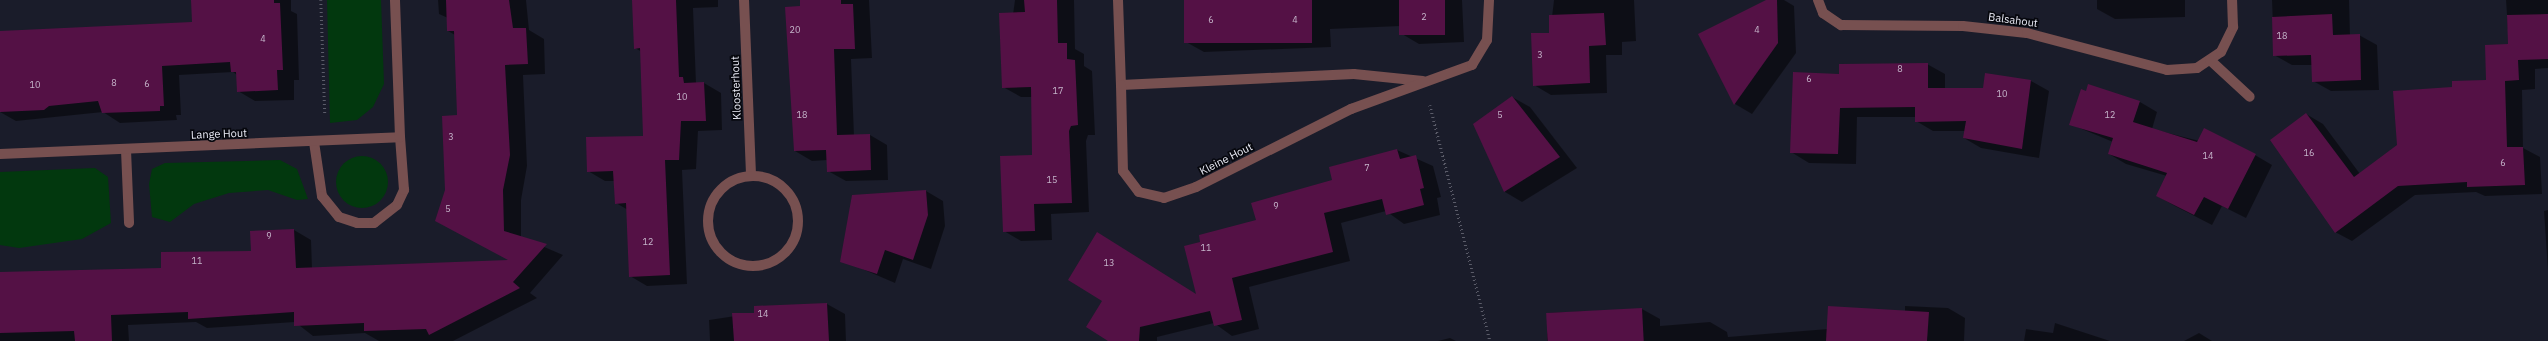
<!DOCTYPE html>
<html>
<head>
<meta charset="utf-8">
<style>
  body { margin:0 }
  #map { position:relative; width:2548px; height:341px; overflow:hidden; background:#1a1c2a; font-family:"IBM Plex Sans",sans-serif }
  div>[style] { position:absolute }
  .green>* { inset:0; background:#02380e }
  .round { border-radius:50% }
  .shadow>* { inset:0; background:#0007 }
  .building>* { inset:0; background:#541145; transform-origin:0 0 }
  .path>* { height:2.5px; margin-top:-1.25px; transform-origin:0; background:repeating-linear-gradient(90deg,#5b5c69 0 1px,transparent 0 4px) }
  .minor>* { height:10px; margin:-5px; padding:0 5px; transform-origin:5px; border-radius:5px; background:#775050 }
  .minor>.ring { margin:-5px; padding:0; box-sizing:content-box; background:none; border:10px solid #775050; border-radius:50% }
  span { translate:-50% -50%; white-space:nowrap; text-align:center; line-height:1.15; -webkit-text-stroke:3.5px #06070d; paint-order:stroke }
  .number-label { font-size:9px; color:#c6b6cb }
  .number-label span { -webkit-text-stroke-width:0 }
  .street-label { font-size:11px; color:#ecedf8 }
</style>
</head>
<body>
<div id="map">
  <div class="green">
    <div style="clip-path:polygon(327px 0,381px 0,384px 84px,373px 107px,357px 120px,330px 123px)"></div>
    <div class="round" style="left:336px;top:156px;width:52px;height:52px"></div>
    <div style="clip-path:polygon(280px 160px,297px 169px,308px 199px,297px 200px,268px 190px,229px 193px,194px 204px,170px 222px,152px 217px,149px 184px,152px 169px,165px 163px)"></div>
    <div style="clip-path:polygon(95px 168px,108px 177px,111px 223px,82px 239px,19px 248px,0 245px,0 172px)"></div>
  </div>
  <div class="shadow">
    <div style="clip-path:polygon(192px 0,291px 0,291px 11px,297px 14px,299px 80px,294px 80px,294px 100px,255px 101px,238px 91px,237px 75px,233px 72px,179px 75px,181px 115px,176px 115px,177px 120px,120px 123px,103px 112px,16px 121px,0 112px,0 32px,193px 23px)"></div>
    <div style="clip-path:polygon(438px 0,526px 0,529px 30px,544px 39px,545px 74px,523px 75px,527px 166px,521px 200px,521px 237px,563px 255px,530px 293px,537px 298px,453px 341px,379px 341px,365px 333px,313px 336px,295px 322px,207px 328px,196px 322px,128px 325px,129px 341px,0 341px,0 298px,252px 252px,294px 230px,311px 240px,312px 268px,511px 261px,446px 191px,458px 116px,455px 35px,448px 31px,448px 18px,439px 14px)"></div>
    <div style="clip-path:polygon(633px 0,718px 0,718px 7px,693px 8px,696px 83px,704px 83px,721px 93px,722px 130px,698px 131px,696px 169px,682px 170px,687px 284px,647px 286px,630px 276px,628px 210px,616px 203px,615px 181px,605px 181px,588px 171px,644px 137px,642px 52px,635px 48px)"></div>
    <div style="clip-path:polygon(801px 0,869px 0,872px 58px,851px 59px,854px 136px,870px 135px,887px 145px,888px 180px,846px 181px,828px 171px,828px 160px,812px 161px,795px 151px)"></div>
    <div style="clip-path:polygon(1015px 0,1074px 0,1075px 49px,1084px 54px,1084px 66px,1092px 71px,1095px 135px,1088px 135px,1086px 141px,1089px 212px,1051px 214px,1052px 240px,1021px 241px,1004px 231px,1033px 156px,1032px 97px,1021px 97px,1003px 87px)"></div>
    <div style="clip-path:polygon(1185px 0,1462px 0,1464px 42px,1419px 44px,1402px 34px,1401px 26px,1330px 29px,1331px 47px,1204px 52px,1186px 42px)"></div>
    <div style="clip-path:polygon(1554px 0,1634px 0,1636px 41px,1622px 42px,1622px 55px,1606px 55px,1607px 93px,1551px 95px,1534px 85px,1550px 34px)"></div>
    <div style="clip-path:polygon(1768px 0,1784px 0,1794px 6px,1796px 53px,1752px 114px,1735px 104px,1700px 34px)"></div>
    <div style="clip-path:polygon(2097px 0,2185px 0,2185px 17px,2115px 19px,2097px 9px)"></div>
    <div style="clip-path:polygon(2272px 0,2349px 0,2350px 36px,2359px 35px,2377px 45px,2379px 90px,2331px 91px,2313px 81px,2313px 65px,2292px 65px,2274px 55px)"></div>
    <div style="clip-path:polygon(2506px 0,2548px 0,2548px 68px,2535px 69px,2535px 89px,2522px 90px,2523px 148px,2540px 157px,2542px 194px,2485px 196px,2476px 192px,2415px 195px,2352px 241px,2335px 232px,2306px 114px,2323px 124px,2360px 174px,2398px 146px,2453px 88px,2487px 81px,2509px 45px)"></div>
    <div style="clip-path:polygon(1927px 64px,1945px 74px,1945px 89px,1984px 89px,1986px 74px,2031px 81px,2049px 91px,2039px 158px,1981px 148px,1964px 138px,1965px 131px,1933px 131px,1916px 121px,1916px 117px,1857px 117px,1856px 164px,1809px 163px,1791px 152px,1840px 75px)"></div>
    <div style="clip-path:polygon(1512px 97px,1530px 107px,1577px 168px,1522px 202px,1505px 192px,1474px 124px)"></div>
    <div style="clip-path:polygon(2140px 102px,2157px 112px,2152px 129px,2255px 155px,2272px 165px,2246px 218px,2222px 206px,2212px 225px,2175px 206px,2157px 196px,2167px 176px,2126px 164px,2109px 154px,2113px 142px,2070px 124px)"></div>
    <div style="clip-path:polygon(1397px 150px,1433px 166px,1441px 197px,1437px 198px,1440px 215px,1404px 224px,1386px 211px,1341px 223px,1350px 261px,1249px 287px,1259px 329px,1232px 336px,1214px 323px,1157px 337px,1157px 341px,1109px 341px,1197px 295px,1202px 243px,1257px 221px)"></div>
    <div style="clip-path:polygon(926px 191px,943px 201px,945px 226px,931px 269px,903px 259px,895px 283px,853px 265px)"></div>
    <div style="clip-path:polygon(2548px 210px,2548px 271px,2544px 211px)"></div>
    <div style="clip-path:polygon(827px 304px,845px 314px,846px 341px,710px 341px,709px 320px,755px 313px,755px 307px)"></div>
    <div style="clip-path:polygon(1905px 306px,1948px 308px,1965px 318px,1964px 341px,1547px 341px,1547px 313px,1642px 309px,1660px 319px,1660px 326px,1710px 322px,1727px 332px,1728px 337px,1828px 329px,1905px 311px)"></div>
    <div style="clip-path:polygon(2055px 323px,2110px 341px,2024px 341px,2026px 329px,2053px 333px)"></div>
    <div style="clip-path:polygon(2199px 333px,2212px 341px,2184px 341px)"></div>
    <div style="clip-path:polygon(1450px 338px,1456px 341px,1438px 341px)"></div>
  </div>
  <div class="building">
    <div style="clip-path:polygon(191px 0,274px 0,274px 3px,280px 3px,283px 70px,277px 70px,278px 90px,237px 92px,236px 72px,231px 72px,230px 62px,162px 66px,164px 106px,160px 106px,160px 111px,102px 113px,98px 101px,49px 106px,44px 110px,0 112px,0 31px,192px 22px)"></div>
    <div style="clip-path:polygon(446px 0,509px 0,513px 28px,526px 28px,528px 64px,505px 65px,510px 155px,503px 190px,504px 231px,547px 244px,513px 282px,520px 288px,429px 335px,426px 329px,364px 331px,364px 323px,294px 326px,294px 312px,188px 319px,188px 312px,111px 315px,112px 341px,75px 341px,74px 331px,0 333px,0 272px,161px 268px,161px 252px,251px 251px,250px 231px,294px 229px,296px 268px,508px 260px,435px 221px,445px 190px,442px 116px,457px 115px,454px 31px,447px 31px)"></div>
    <div style="clip-path:polygon(632px 0,676px 0,679px 77px,683px 77px,684px 83px,704px 82px,706px 121px,681px 121px,679px 160px,665px 160px,670px 275px,629px 277px,626px 203px,615px 204px,613px 171px,587px 172px,586px 137px,643px 136px,640px 48px,634px 49px)"></div>
    <div style="clip-path:polygon(800px 0,841px 0,841px 4px,853px 4px,855px 49px,834px 49px,837px 135px,870px 134px,871px 170px,827px 172px,826px 150px,794px 151px,785px 7px,800px 6px)"></div>
    <div style="clip-path:polygon(1024px 0,1057px 0,1058px 43px,1067px 43px,1067px 59px,1075px 60px,1078px 125px,1071px 126px,1069px 131px,1072px 203px,1034px 204px,1035px 231px,1003px 232px,1000px 156px,1032px 155px,1031px 87px,1002px 88px,999px 13px,1025px 12px)"></div>
    <div style="left:1184px;top:0;width:128px;height:43px"></div>
    <div style="left:1399px;top:0;width:46px;height:35px"></div>
    <div style="clip-path:polygon(1766px 0,1777px 0,1778px 43px,1734px 105px,1698px 34px)"></div>
    <div style="clip-path:polygon(1604px 13px,1606px 45px,1589px 46px,1590px 83px,1533px 86px,1531px 33px,1549px 33px,1549px 15px)"></div>
    <div style="clip-path:polygon(2332px 14px,2333px 35px,2360px 34px,2361px 80px,2312px 82px,2311px 55px,2273px 56px,2272px 17px)"></div>
    <div style="clip-path:polygon(2548px 14px,2548px 59px,2518px 60px,2519px 80px,2505px 81px,2507px 147px,2523px 147px,2525px 185px,2467px 187px,2467px 182px,2398px 186px,2335px 233px,2270px 140px,2306px 113px,2354px 177px,2397px 145px,2393px 91px,2452px 87px,2452px 81px,2486px 80px,2485px 45px,2508px 44px,2507px 15px)"></div>
    <div style="clip-path:polygon(1928px 63px,1928px 88px,1983px 88px,1985px 73px,2031px 80px,2022px 149px,1963px 138px,1966px 121px,1915px 122px,1915px 107px,1840px 108px,1838px 154px,1790px 153px,1793px 72px,1839px 74px,1839px 64px)"></div>
    <div style="clip-path:polygon(2088px 84px,2140px 101px,2133px 122px,2197px 142px,2204px 128px,2256px 154px,2228px 209px,2204px 197px,2194px 215px,2156px 196px,2167px 173px,2108px 154px,2113px 138px,2069px 125px,2081px 89px,2086px 91px)"></div>
    <div style="clip-path:polygon(1512px 96px,1560px 157px,1504px 192px,1473px 124px)"></div>
    <div style="clip-path:polygon(1397px 149px,1400px 159px,1416px 155px,1424px 188px,1420px 189px,1424px 205px,1386px 215px,1382px 199px,1324px 213px,1333px 252px,1232px 278px,1242px 320px,1214px 326px,1210px 311px,1140px 327px,1139px 341px,1108px 341px,1086px 327px,1102px 301px,1068px 280px,1097px 232px,1196px 294px,1184px 246px,1200px 242px,1199px 235px,1256px 220px,1251px 203px,1332px 180px,1329px 167px)"></div>
    <div style="clip-path:polygon(926px 190px,928px 215px,913px 260px,885px 250px,877px 274px,840px 262px,852px 195px)"></div>
    <div style="clip-path:polygon(827px 303px,829px 341px,734px 341px,732px 313px,754px 313px,754px 306px)"></div>
    <div style="clip-path:polygon(1828px 306px,1929px 312px,1927px 341px,1826px 341px)"></div>
    <div style="left:1642px;top:308px;width:33px;height:96px;rotate:87deg"></div>
  </div>
  <div class="path">
    <div style="left:321px;top:0;width:115px;rotate:88deg"></div>
    <div style="left:1430px;top:105px;width:244px;rotate:75.7deg"></div>
  </div>
  <div class="minor">
    <div style="left:744px;top:0;width:175px;rotate:87.7deg"></div>
    <div style="left:1118px;top:0;width:85px;rotate:88deg"></div>
    <div style="left:1121px;top:85px;width:233px;rotate:-2.7deg"></div>
    <div style="left:1354px;top:74px;width:69px;rotate:5.8deg"></div>
    <div style="left:1818px;top:0;width:14px;rotate:69deg"></div>
    <div style="left:1823px;top:13px;width:22px;rotate:34deg"></div>
    <div style="left:1841px;top:25px;width:122px;rotate:0.5deg"></div>
    <div style="left:1963px;top:26px;width:64px;rotate:6.2deg"></div>
    <div style="left:2027px;top:33px;width:145px;rotate:14.8deg"></div>
    <div style="left:2167px;top:70px;width:30px;rotate:-4deg"></div>
    <div style="left:2197px;top:68px;width:29px;rotate:-34deg"></div>
    <div style="left:2221px;top:52px;width:28px;rotate:-64deg"></div>
    <div style="left:2233px;top:27px;width:27px;rotate:-92deg"></div>
    <div style="left:2210px;top:60px;width:54px;rotate:42.8deg"></div>
    <div style="left:1121px;top:85px;width:86px;rotate:88.7deg"></div>
    <div style="left:1123px;top:171px;width:26px;rotate:53deg"></div>
    <div style="left:1139px;top:192px;width:26px;rotate:13deg"></div>
    <div style="left:1164px;top:198px;width:34px;rotate:-19deg"></div>
    <div style="left:1196px;top:187px;width:174px;rotate:-26.7deg"></div>
    <div style="left:1351px;top:109px;width:129px;rotate:-20deg"></div>
    <div style="left:1472px;top:65px;width:29px;rotate:-59deg"></div>
    <div style="left:1487px;top:40px;width:40px;rotate:-87.1deg"></div>
    <div style="left:314px;top:142px;width:55px;rotate:81.6deg"></div>
    <div style="left:322px;top:196px;width:27px;rotate:51deg"></div>
    <div style="left:339px;top:217px;width:19px;rotate:18deg"></div>
    <div style="left:357px;top:223px;width:17px"></div>
    <div style="left:374px;top:223px;width:29px;rotate:-38deg"></div>
    <div style="left:397px;top:205px;width:17px;rotate:-65deg"></div>
    <div style="left:404px;top:190px;width:53px;rotate:-94.3deg"></div>
    <div style="left:126px;top:150px;width:73px;rotate:87.6deg"></div>
    <div style="left:0;top:154px;width:400px;rotate:-2.4deg"></div>
    <div style="left:400px;top:137px;width:137px;rotate:-92.1deg"></div>
    <div class="ring" style="left:708px;top:176px;width:80px;height:80px"></div>
  </div>
  <div class="number-label">
    <span style="left:1424px;top:17px">2</span>
    <span style="left:1211px;top:20px">6</span>
    <span style="left:1295px;top:20px">4</span>
    <span style="left:795px;top:30px">20</span>
    <span style="left:1757px;top:30px">4</span>
    <span style="left:2282px;top:36px">18</span>
    <span style="left:263px;top:39px">4</span>
    <span style="left:1540px;top:55px">3</span>
    <span style="left:1900px;top:69px">8</span>
    <span style="left:1809px;top:79px">6</span>
    <span style="left:114px;top:83px">8</span>
    <span style="left:147px;top:84px">6</span>
    <span style="left:35px;top:85px">10</span>
    <span style="left:1058px;top:91px">17</span>
    <span style="left:2002px;top:94px">10</span>
    <span style="left:682px;top:97px">10</span>
    <span style="left:802px;top:115px">18</span>
    <span style="left:1500px;top:115px">5</span>
    <span style="left:2110px;top:115px">12</span>
    <span style="left:451px;top:137px">3</span>
    <span style="left:2309px;top:153px">16</span>
    <span style="left:2208px;top:156px">14</span>
    <span style="left:2503px;top:163px">6</span>
    <span style="left:1367px;top:168px">7</span>
    <span style="left:1052px;top:180px">15</span>
    <span style="left:1276px;top:206px">9</span>
    <span style="left:448px;top:209px">5</span>
    <span style="left:269px;top:236px">9</span>
    <span style="left:648px;top:242px">12</span>
    <span style="left:1206px;top:248px">11</span>
    <span style="left:197px;top:261px">11</span>
    <span style="left:1109px;top:263px">13</span>
    <span style="left:763px;top:314px">14</span>
  </div>
  <div class="street-label">
    <span style="left:2013px;top:20px;rotate:8deg">Balsahout</span>
    <span style="left:736px;top:88px;rotate:-92deg">Kloosterhout</span>
    <span style="left:219px;top:134px;rotate:-2deg">Lange Hout</span>
    <span style="left:1226px;top:159px;rotate:-27deg">Kleine Hout</span>
  </div>
</div>
</body>
</html>
